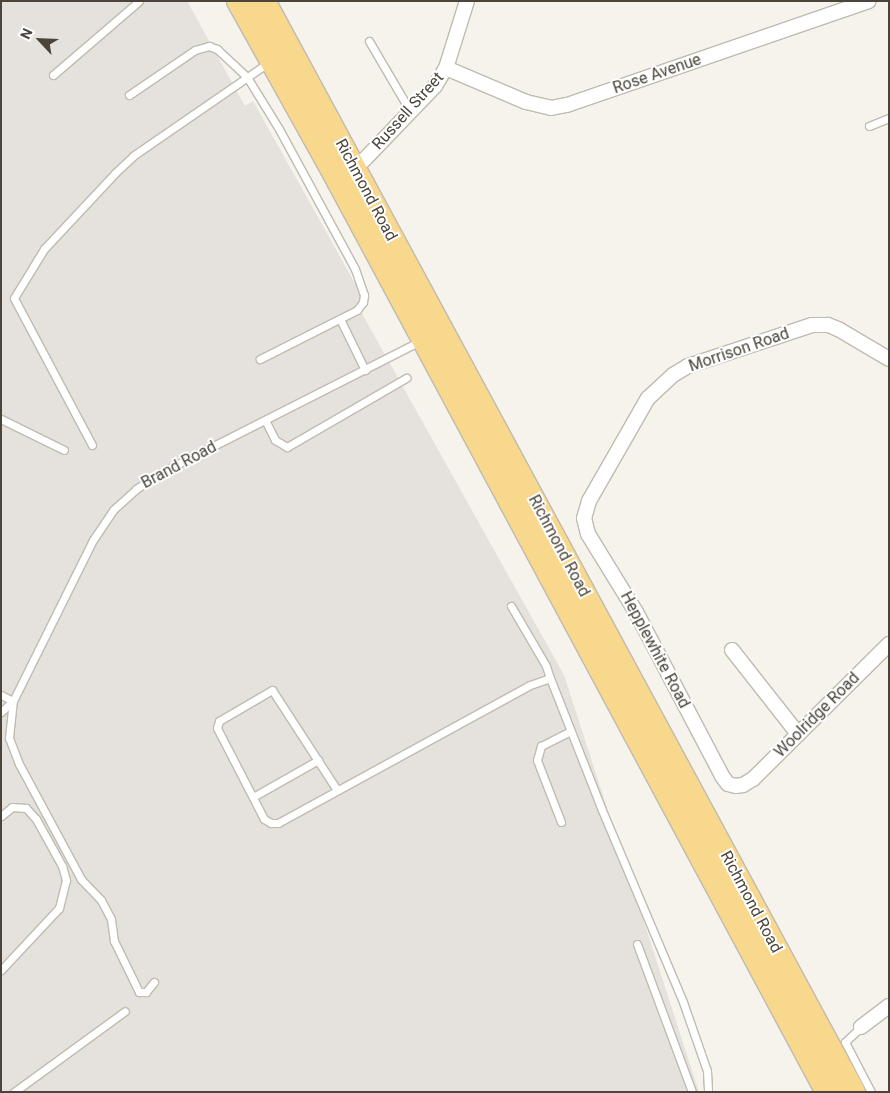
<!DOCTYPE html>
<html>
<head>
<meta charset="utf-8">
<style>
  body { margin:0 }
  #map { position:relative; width:890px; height:1093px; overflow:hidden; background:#f5f3ec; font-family:Roboto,sans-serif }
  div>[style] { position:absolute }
  .industrial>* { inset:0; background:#e5e2dd }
  .roads { filter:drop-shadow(1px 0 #c0bbaf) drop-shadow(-1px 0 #c0bbaf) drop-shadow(0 1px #c0bbaf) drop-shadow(0 -1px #c0bbaf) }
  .service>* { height:7px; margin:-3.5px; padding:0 3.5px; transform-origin:3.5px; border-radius:3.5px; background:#fff }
  .minor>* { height:14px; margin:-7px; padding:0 7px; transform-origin:7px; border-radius:7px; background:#fff }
  .trunk>* { height:24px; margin:-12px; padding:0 12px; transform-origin:12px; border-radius:12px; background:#f8d88c }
  span { translate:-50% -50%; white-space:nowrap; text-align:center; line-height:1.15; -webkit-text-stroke:4px #fff; paint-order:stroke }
  .street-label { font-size:16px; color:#4a443a }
  .frame { position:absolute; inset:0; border:2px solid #4a443a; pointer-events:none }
  .north { position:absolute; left:15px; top:15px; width:50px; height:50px; -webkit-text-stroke:4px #fff; paint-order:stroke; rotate:295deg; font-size:14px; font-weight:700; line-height:20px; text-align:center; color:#4a443a }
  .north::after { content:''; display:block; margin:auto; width:18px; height:22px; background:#4a443a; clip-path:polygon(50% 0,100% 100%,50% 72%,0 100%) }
</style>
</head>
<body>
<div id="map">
  <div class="industrial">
    <div style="clip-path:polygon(1px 1px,187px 1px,245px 106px,253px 101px,367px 305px,360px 310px,564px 675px,699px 1092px,1px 1092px)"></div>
  </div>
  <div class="roads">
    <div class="service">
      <div style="left:369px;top:41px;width:81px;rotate:59.6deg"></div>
      <div style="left:53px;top:75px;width:113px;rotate:-40.7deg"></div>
      <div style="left:129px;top:95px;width:80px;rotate:-34.3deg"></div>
      <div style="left:195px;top:50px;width:15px;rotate:-16deg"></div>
      <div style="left:209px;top:46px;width:9px;rotate:21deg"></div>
      <div style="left:217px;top:49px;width:41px;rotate:43deg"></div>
      <div style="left:247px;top:77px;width:61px;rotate:58.4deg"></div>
      <div style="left:279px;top:129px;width:159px;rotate:61.5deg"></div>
      <div style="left:355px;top:269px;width:28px;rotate:71deg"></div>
      <div style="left:364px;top:295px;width:7px;rotate:98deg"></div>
      <div style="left:363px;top:302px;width:10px;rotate:127deg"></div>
      <div style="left:357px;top:310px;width:109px;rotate:153.2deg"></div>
      <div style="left:869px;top:126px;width:22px;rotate:-22deg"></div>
      <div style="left:340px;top:319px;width:57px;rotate:63.9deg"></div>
      <div style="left:1px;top:419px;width:70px;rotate:26.2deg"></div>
      <div style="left:265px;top:420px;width:22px;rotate:63deg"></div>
      <div style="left:275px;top:440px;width:14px;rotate:30deg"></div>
      <div style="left:287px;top:447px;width:138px;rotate:-30.1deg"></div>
      <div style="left:92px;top:445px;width:166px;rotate:-118deg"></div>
      <div style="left:14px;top:298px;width:57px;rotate:-58.5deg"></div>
      <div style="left:44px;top:249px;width:104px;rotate:-46.9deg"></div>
      <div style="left:115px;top:173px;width:25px;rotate:-43deg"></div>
      <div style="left:133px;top:156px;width:164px;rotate:-34.6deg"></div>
      <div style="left:511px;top:606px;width:69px;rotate:59.7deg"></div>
      <div style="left:546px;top:666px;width:13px;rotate:72deg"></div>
      <div style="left:1px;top:695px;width:13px;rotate:27deg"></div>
      <div style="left:1px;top:712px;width:16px;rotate:-43deg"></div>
      <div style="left:337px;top:790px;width:119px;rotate:-123deg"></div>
      <div style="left:272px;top:690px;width:61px;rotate:149.7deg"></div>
      <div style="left:219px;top:721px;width:7px;rotate:106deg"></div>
      <div style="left:217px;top:728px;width:102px;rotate:62.7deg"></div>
      <div style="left:264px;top:819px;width:8px;rotate:30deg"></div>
      <div style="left:271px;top:823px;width:7px"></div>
      <div style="left:278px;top:823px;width:287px;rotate:-28.7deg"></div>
      <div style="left:530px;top:685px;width:21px;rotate:-19deg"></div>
      <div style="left:550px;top:678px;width:142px;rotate:68.5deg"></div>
      <div style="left:602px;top:810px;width:208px;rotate:67.1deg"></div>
      <div style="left:683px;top:1002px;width:73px;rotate:70.8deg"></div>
      <div style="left:707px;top:1071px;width:21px;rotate:87deg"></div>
      <div style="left:253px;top:797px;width:75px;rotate:-29.6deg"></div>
      <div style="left:1px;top:816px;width:14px;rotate:-39deg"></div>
      <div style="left:12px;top:807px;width:14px;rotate:4deg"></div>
      <div style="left:26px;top:808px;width:15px;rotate:48deg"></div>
      <div style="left:36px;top:819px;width:54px;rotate:61deg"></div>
      <div style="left:62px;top:866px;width:15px;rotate:74deg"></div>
      <div style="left:66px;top:880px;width:29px;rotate:104deg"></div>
      <div style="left:59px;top:908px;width:85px;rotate:133.1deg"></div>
      <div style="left:561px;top:822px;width:66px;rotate:-111.2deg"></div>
      <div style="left:537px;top:760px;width:15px;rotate:-74deg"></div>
      <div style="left:541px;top:746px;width:33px;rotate:-27deg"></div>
      <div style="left:637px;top:944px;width:158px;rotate:69.6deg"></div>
      <div style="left:154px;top:982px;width:13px;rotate:129deg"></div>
      <div style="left:146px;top:992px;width:7px;rotate:180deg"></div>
      <div style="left:139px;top:992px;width:57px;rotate:-116.1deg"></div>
      <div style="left:114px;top:941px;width:22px;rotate:-98deg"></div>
      <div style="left:111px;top:919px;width:21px;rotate:-118deg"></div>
      <div style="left:101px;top:900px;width:29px;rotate:-134deg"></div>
      <div style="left:81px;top:879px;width:131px;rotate:-118.3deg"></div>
      <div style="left:19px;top:764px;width:28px;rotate:-111deg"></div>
      <div style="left:9px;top:738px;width:37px;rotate:-84deg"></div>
      <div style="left:13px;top:701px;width:180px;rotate:-63.6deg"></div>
      <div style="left:93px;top:540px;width:36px;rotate:-56deg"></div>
      <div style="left:113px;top:510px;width:31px;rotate:-42deg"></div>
      <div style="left:136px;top:489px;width:33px;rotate:-33deg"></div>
      <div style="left:164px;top:471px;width:289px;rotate:-26.9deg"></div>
      <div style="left:861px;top:1027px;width:22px;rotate:137deg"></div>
      <div style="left:845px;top:1042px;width:56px;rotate:62.5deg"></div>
      <div style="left:14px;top:1092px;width:137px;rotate:-36.1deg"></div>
    </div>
    <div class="minor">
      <div style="left:446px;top:68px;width:87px;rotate:23deg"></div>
      <div style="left:526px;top:102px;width:26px;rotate:13deg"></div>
      <div style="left:551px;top:108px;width:16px;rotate:-11deg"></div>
      <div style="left:567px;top:105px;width:319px;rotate:-19deg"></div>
      <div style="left:349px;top:172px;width:19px;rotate:-39deg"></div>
      <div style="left:364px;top:160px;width:103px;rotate:-46.2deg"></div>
      <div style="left:435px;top:86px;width:21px;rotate:-59deg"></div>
      <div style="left:446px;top:68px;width:70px;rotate:-72.6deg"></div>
      <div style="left:889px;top:359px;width:59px;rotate:-149.5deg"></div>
      <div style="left:838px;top:329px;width:11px;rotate:-158deg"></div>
      <div style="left:828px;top:325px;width:16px;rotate:180deg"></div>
      <div style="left:812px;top:325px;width:131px;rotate:161.7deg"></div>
      <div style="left:688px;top:366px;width:17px;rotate:149deg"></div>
      <div style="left:673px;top:375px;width:34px;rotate:137deg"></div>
      <div style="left:648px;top:398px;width:119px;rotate:119.8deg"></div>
      <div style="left:589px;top:501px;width:18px;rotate:106deg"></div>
      <div style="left:584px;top:518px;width:16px;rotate:76deg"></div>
      <div style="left:588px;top:534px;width:92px;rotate:58.4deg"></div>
      <div style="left:636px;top:612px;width:185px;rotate:62.3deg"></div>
      <div style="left:722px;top:776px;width:10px;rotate:53deg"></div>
      <div style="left:728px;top:784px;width:8px;rotate:14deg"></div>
      <div style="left:736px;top:786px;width:7px;rotate:-8deg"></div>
      <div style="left:743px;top:785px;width:12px;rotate:-31deg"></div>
      <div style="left:753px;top:779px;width:192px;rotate:-44.8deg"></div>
      <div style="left:732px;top:650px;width:107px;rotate:51.8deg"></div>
      <div style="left:861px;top:1027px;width:35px;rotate:-37deg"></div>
    </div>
    <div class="trunk">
      <div style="left:239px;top:1px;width:204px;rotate:60.9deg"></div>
      <div style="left:338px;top:179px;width:1036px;rotate:61.78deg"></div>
      <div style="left:263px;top:1px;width:1240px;rotate:61.6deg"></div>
    </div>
  </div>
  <div class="street-label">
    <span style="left:657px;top:74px;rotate:-19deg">Rose Avenue</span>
    <span style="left:408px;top:111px;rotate:-48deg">Russell Street</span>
    <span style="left:366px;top:190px;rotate:62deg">Richmond Road</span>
    <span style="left:739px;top:350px;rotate:-19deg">Morrison Road</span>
    <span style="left:179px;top:465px;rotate:-28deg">Brand Road</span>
    <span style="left:559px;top:546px;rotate:62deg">Richmond Road</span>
    <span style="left:655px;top:650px;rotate:62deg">Hepplewhite Road</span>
    <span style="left:817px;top:715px;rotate:-45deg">Woolridge Road</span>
    <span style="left:751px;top:902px;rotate:62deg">Richmond Road</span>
  </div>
  <div class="frame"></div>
  <div class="north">N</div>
</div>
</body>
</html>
